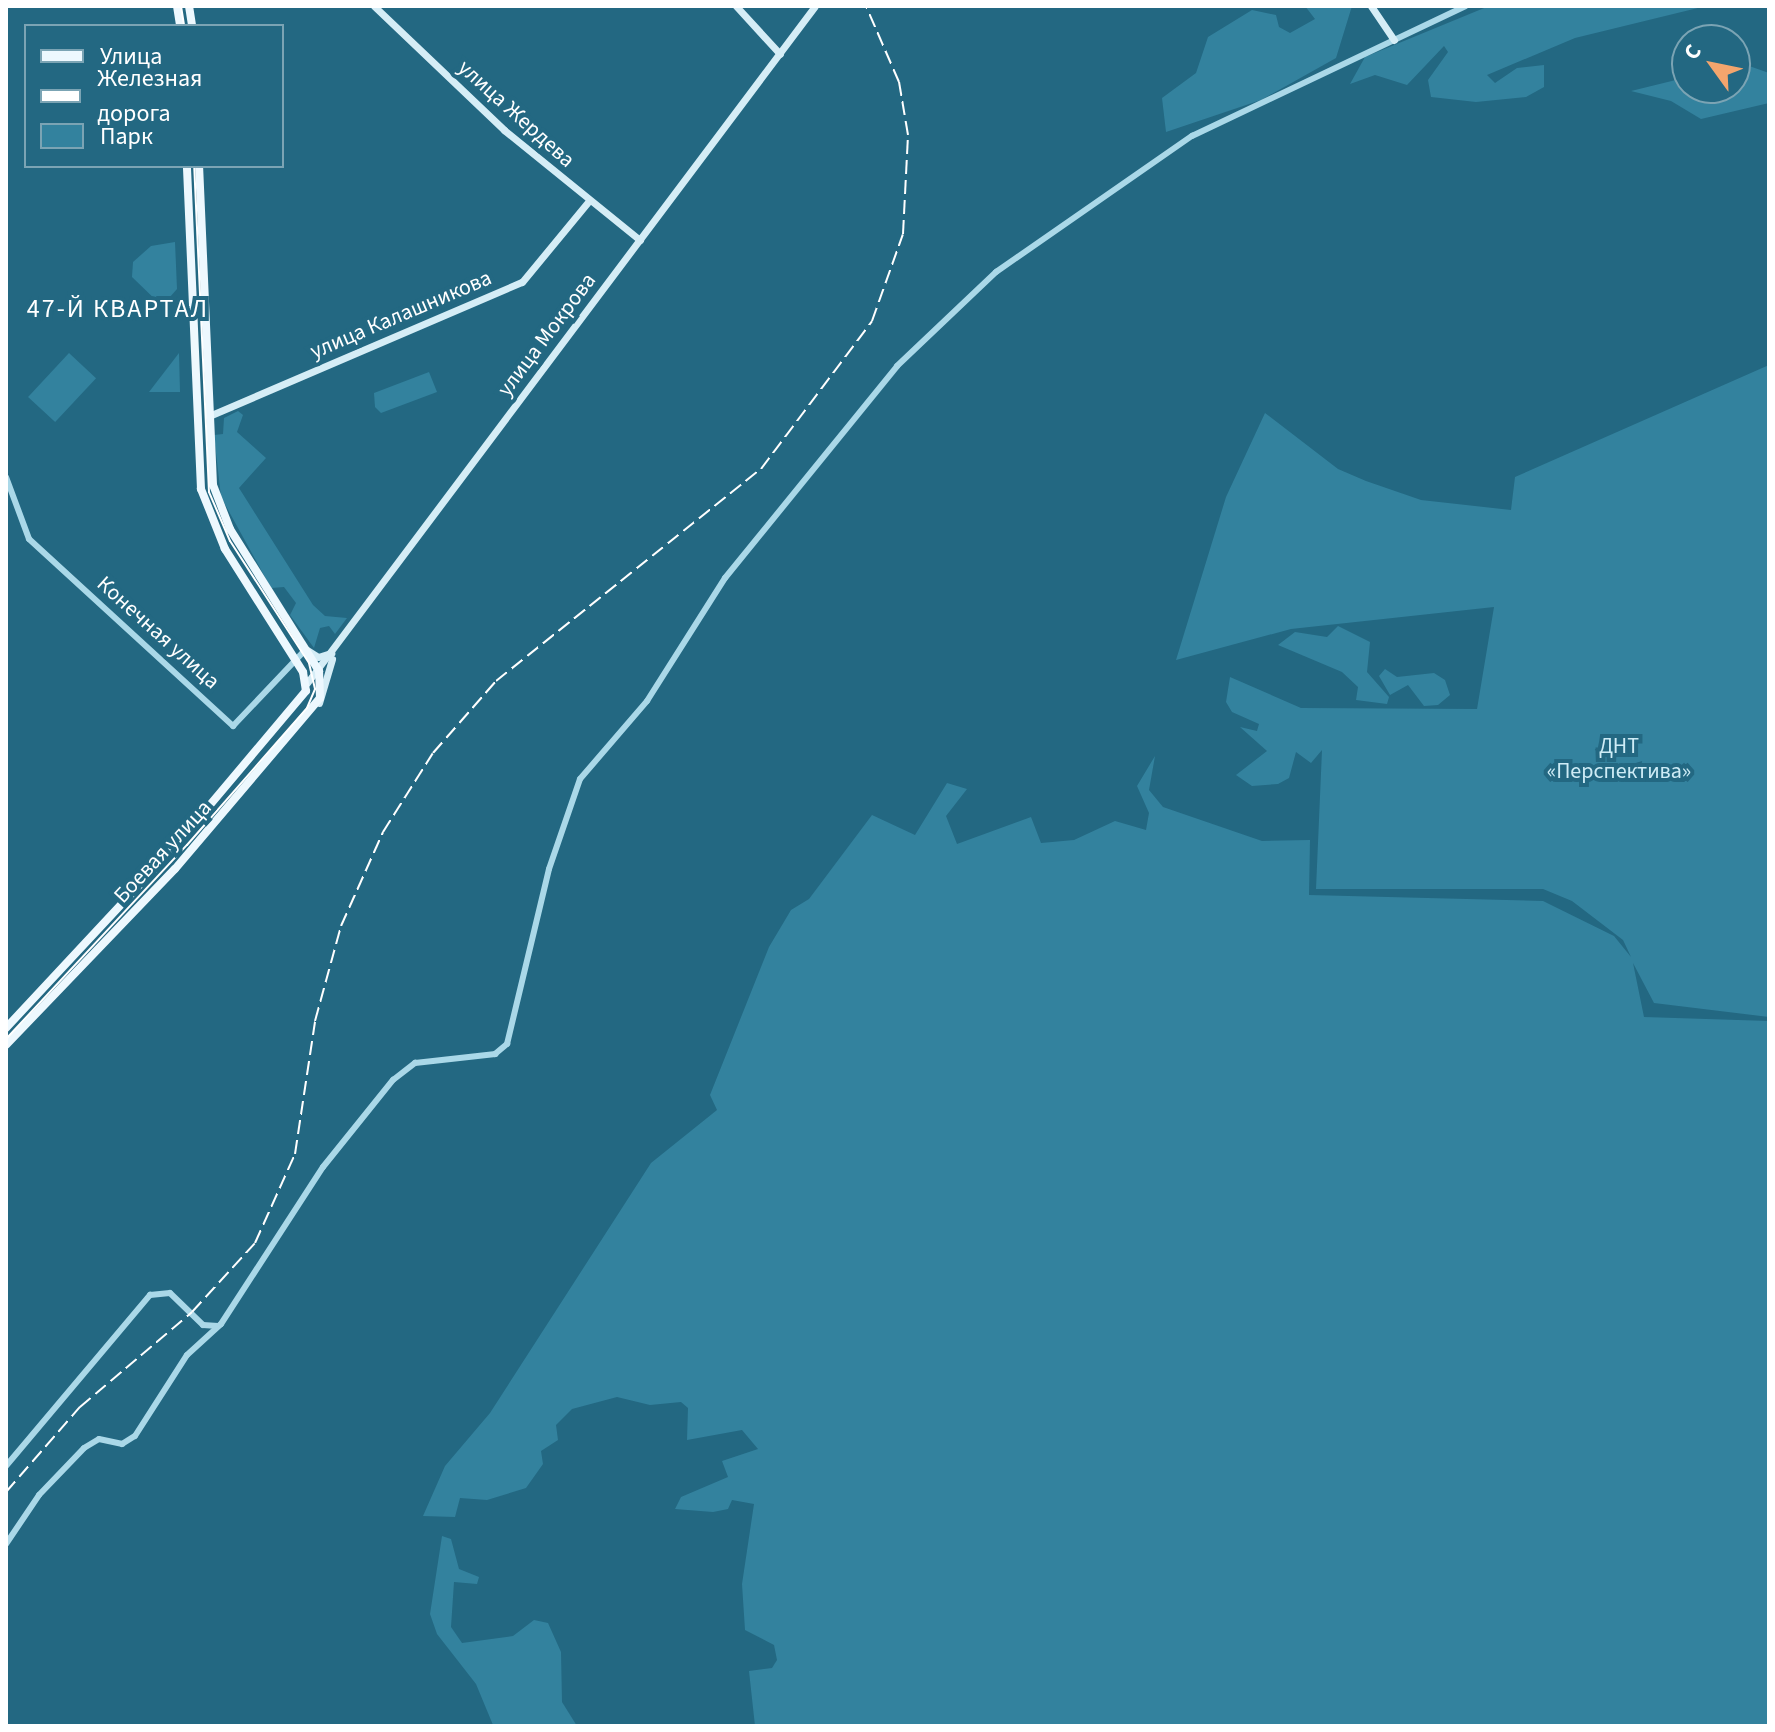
<!DOCTYPE html>
<html>
<head>
<meta charset="utf-8">
<style>
  body { margin:0 }
  #map { position:relative; width:1775px; height:1732px; overflow:hidden; background:#236882; font-family:"Source Sans 3",sans-serif }
  div>[style] { position:absolute }
  .green>* { inset:0; background:#33829e; transform-origin:0 0 }
  .tertiary>* { height:6px; margin:-3px; padding:0 3px; transform-origin:3px; border-radius:3px; background:#aad8e8 }
  .secondary>* { height:7px; margin:-3.5px; padding:0 3.5px; transform-origin:3.5px; border-radius:3.5px; background:#d5edf6 }
  .primary>* { height:8px; margin:-4px; padding:0 4px; transform-origin:4px; border-radius:4px; background:#edf8fe }
  .tram>* { height:2px; margin:-1px; padding:0 1px; transform-origin:1px; border-radius:1px; background:#fff }
  .rail>* { height:2px; margin-top:-1px; transform-origin:0; background:repeating-linear-gradient(90deg,#fff 0 14px,transparent 0 20px) }
  span { translate:-50% -50%; white-space:nowrap; text-align:center; line-height:1.15; -webkit-text-stroke:8px #236882; paint-order:stroke }
  .street-label { font-size:22px; color:#fff }
  .park-label { font-size:22px; color:#ceecf6 }
  .quarter-label { font-size:26px; color:#fff; letter-spacing:2px }
  .frame { position:absolute; inset:0; border:8px solid #fff; pointer-events:none }
  .legend { position:absolute; left:24px; top:24px; width:260px; height:144px; box-sizing:border-box; background:#236882; border:2px solid #7ba4b4; margin:0; padding:10px 14px; list-style:none; font-size:24px; color:#fff }
  .legend li { display:flex; align-items:center; gap:16px; height:40px }
  .legend b { width:40px; border:2px solid #7ba4b4 }
  .north { position:absolute; left:1671px; top:24px; width:80px; height:80px; box-sizing:border-box; background:#236882; border:2px solid #7ba4b4; border-radius:50%; rotate:303deg; font-size:22px; font-weight:700; line-height:32px; text-align:center; color:#fff }
  .north::after { content:''; display:block; margin:auto; width:28px; height:36px; background:#f3a56d; clip-path:polygon(50% 0,100% 100%,50% 72%,0 100%) }
</style>
</head>
<body>
<div id="map">
  <div class="green">
    <div style="clip-path:polygon(1305px 6px,1352px 6px,1336px 58px,1261px 100px,1166px 132px,1162px 98px,1196px 73px,1208px 37px,1252px 10px,1276px 15px,1279px 27px,1290px 33px,1315px 19px)"></div>
    <div style="clip-path:polygon(1489px 6px,1706px 6px,1575px 38px,1487px 75px,1495px 83px,1517px 68px,1544px 65px,1544px 87px,1526px 97px,1476px 102px,1431px 97px,1428px 80px,1448px 52px,1444px 46px,1407px 85px,1375px 75px,1350px 84px,1365px 57px)"></div>
    <div style="clip-path:polygon(1735px 61px,1769px 73px,1769px 103px,1701px 119px,1671px 101px,1631px 91px,1684px 78px,1687px 88px,1735px 88px)"></div>
    <div style="clip-path:polygon(175px 242px,177px 289px,162px 306px,132px 277px,133px 262px,151px 246px)"></div>
    <div style="left:69px;top:353px;width:37px;height:60px;rotate:43deg"></div>
    <div style="clip-path:polygon(179px 353px,180px 392px,149px 392px)"></div>
    <div style="clip-path:polygon(1769px 365px,1769px 1017px,1654px 1003px,1633px 963px,1644px 1017px,1769px 1021px,1769px 1726px,755px 1726px,749px 1671px,772px 1668px,777px 1660px,774px 1645px,745px 1630px,742px 1584px,754px 1504px,732px 1500px,728px 1509px,713px 1512px,675px 1509px,681px 1497px,728px 1477px,722px 1461px,758px 1449px,742px 1430px,687px 1440px,688px 1408px,681px 1402px,650px 1405px,617px 1397px,572px 1409px,556px 1425px,558px 1440px,541px 1451px,543px 1464px,526px 1488px,487px 1500px,460px 1498px,455px 1517px,423px 1516px,445px 1466px,490px 1413px,651px 1163px,717px 1110px,710px 1095px,769px 947px,791px 910px,809px 899px,872px 815px,915px 835px,947px 783px,967px 789px,946px 816px,957px 844px,1031px 817px,1041px 843px,1074px 840px,1115px 821px,1146px 830px,1149px 813px,1137px 786px,1155px 756px,1149px 790px,1163px 807px,1262px 841px,1310px 840px,1309px 895px,1543px 901px,1614px 936px,1631px 957px,1623px 940px,1572px 901px,1543px 889px,1316px 889px,1322px 750px,1311px 763px,1296px 752px,1289px 778px,1278px 784px,1252px 786px,1236px 775px,1267px 751px,1240px 727px,1257px 731px,1259px 724px,1232px 712px,1226px 702px,1230px 677px,1301px 708px,1477px 709px,1494px 607px,1291px 629px,1176px 660px,1226px 497px,1265px 413px,1338px 469px,1366px 481px,1421px 500px,1511px 510px,1515px 477px)"></div>
    <div style="clip-path:polygon(429px 372px,437px 392px,381px 413px,375px 407px,374px 393px)"></div>
    <div style="clip-path:polygon(238px 411px,243px 415px,237px 432px,266px 458px,239px 488px,313px 605px,325px 616px,347px 618px,335px 634px,329px 626px,320px 628px,314px 648px,290px 615px,296px 603px,284px 587px,271px 588px,221px 497px,214px 435px,223px 434px,224px 418px)"></div>
    <div style="clip-path:polygon(1338px 626px,1370px 642px,1367px 672px,1389px 697px,1387px 704px,1356px 700px,1358px 687px,1342px 672px,1278px 645px,1295px 632px,1327px 637px)"></div>
    <div style="clip-path:polygon(1385px 669px,1397px 677px,1434px 673px,1445px 680px,1450px 695px,1438px 705px,1424px 706px,1408px 685px,1390px 695px,1379px 676px)"></div>
    <div style="clip-path:polygon(442px 1536px,451px 1539px,459px 1569px,479px 1577px,477px 1584px,454px 1582px,451px 1627px,462px 1643px,513px 1636px,534px 1620px,548px 1623px,561px 1652px,562px 1702px,577px 1726px,493px 1725px,476px 1684px,437px 1634px,430px 1614px)"></div>
  </div>
  <div class="tertiary">
    <div style="left:6px;top:477px;width:66px;rotate:69.6deg"></div>
    <div style="left:29px;top:539px;width:277px;rotate:42.5deg"></div>
    <div style="left:233px;top:726px;width:106px;rotate:-46.5deg"></div>
    <div style="left:6px;top:1466px;width:224px;rotate:-49.9deg"></div>
    <div style="left:150px;top:1295px;width:20px;rotate:-6deg"></div>
    <div style="left:170px;top:1293px;width:46px;rotate:44.1deg"></div>
    <div style="left:203px;top:1325px;width:15px;rotate:4deg"></div>
    <div style="left:6px;top:1544px;width:59px;rotate:-56deg"></div>
    <div style="left:39px;top:1495px;width:65px;rotate:-46.2deg"></div>
    <div style="left:84px;top:1448px;width:17px;rotate:-31deg"></div>
    <div style="left:99px;top:1439px;width:24px;rotate:12deg"></div>
    <div style="left:122px;top:1444px;width:15px;rotate:-32deg"></div>
    <div style="left:135px;top:1436px;width:96px;rotate:-57.3deg"></div>
    <div style="left:187px;top:1355px;width:46px;rotate:-42.4deg"></div>
    <div style="left:221px;top:1324px;width:187px;rotate:-57deg"></div>
    <div style="left:323px;top:1167px;width:112px;rotate:-51.2deg"></div>
    <div style="left:393px;top:1080px;width:28px;rotate:-38deg"></div>
    <div style="left:415px;top:1063px;width:81px;rotate:-6.4deg"></div>
    <div style="left:495px;top:1054px;width:16px;rotate:-40deg"></div>
    <div style="left:507px;top:1044px;width:180px;rotate:-76.5deg"></div>
    <div style="left:549px;top:869px;width:95px;rotate:-71deg"></div>
    <div style="left:580px;top:779px;width:103px;rotate:-49.3deg"></div>
    <div style="left:647px;top:701px;width:146px;rotate:-57.6deg"></div>
    <div style="left:725px;top:578px;width:273px;rotate:-50.9deg"></div>
    <div style="left:897px;top:366px;width:137px;rotate:-43.5deg"></div>
    <div style="left:996px;top:272px;width:239px;rotate:-34.8deg"></div>
    <div style="left:1192px;top:136px;width:303px;rotate:-25.4deg"></div>
  </div>
  <div class="secondary">
    <div style="left:374px;top:6px;width:180px;rotate:43.6deg"></div>
    <div style="left:504px;top:130px;width:175px;rotate:39deg"></div>
    <div style="left:736px;top:6px;width:65px;rotate:47.5deg"></div>
    <div style="left:1371px;top:6px;width:41px;rotate:55.9deg"></div>
    <div style="left:209px;top:416px;width:340px;rotate:-23.2deg"></div>
    <div style="left:522px;top:282px;width:104px;rotate:-50.5deg"></div>
    <div style="left:307px;top:650px;width:13px;rotate:32deg"></div>
    <div style="left:318px;top:657px;width:14px;rotate:-17deg"></div>
    <div style="left:307px;top:683px;width:846px;rotate:-53.12deg"></div>
    <div style="left:319px;top:703px;width:46px;rotate:-73.5deg"></div>
  </div>
  <div class="primary">
    <div style="left:177px;top:6px;width:20px;rotate:81deg"></div>
    <div style="left:189px;top:6px;width:20px;rotate:81deg"></div>
    <div style="left:6px;top:1028px;width:243px;rotate:-47deg"></div>
    <div style="left:172px;top:850px;width:208px;rotate:-49.9deg"></div>
    <div style="left:306px;top:691px;width:19px;rotate:-99deg"></div>
    <div style="left:303px;top:672px;width:146px;rotate:-122.4deg"></div>
    <div style="left:225px;top:549px;width:65px;rotate:-111.8deg"></div>
    <div style="left:201px;top:489px;width:323px;rotate:-92.5deg"></div>
    <div style="left:6px;top:1045px;width:244px;rotate:-46.2deg"></div>
    <div style="left:175px;top:869px;width:224px;rotate:-49.7deg"></div>
    <div style="left:320px;top:698px;width:27px;rotate:-92deg"></div>
    <div style="left:319px;top:671px;width:168px;rotate:-122.1deg"></div>
    <div style="left:230px;top:529px;width:47px;rotate:-111.1deg"></div>
    <div style="left:213px;top:485px;width:319px;rotate:-92.5deg"></div>
  </div>
  <div class="tram">
    <div style="left:181px;top:6px;width:20px;rotate:81deg"></div>
    <div style="left:6px;top:1039px;width:265px;rotate:-47deg"></div>
    <div style="left:187px;top:845px;width:182px;rotate:-48.8deg"></div>
    <div style="left:307px;top:708px;width:21px;rotate:-67deg"></div>
    <div style="left:315px;top:689px;width:27px;rotate:-103deg"></div>
    <div style="left:309px;top:663px;width:145px;rotate:-122.9deg"></div>
    <div style="left:230px;top:541px;width:53px;rotate:-113.2deg"></div>
    <div style="left:209px;top:492px;width:326px;rotate:-92.6deg"></div>
  </div>
  <div class="rail">
    <div style="left:6px;top:1492px;width:113px;rotate:-49deg"></div>
    <div style="left:80px;top:1407px;width:147px;rotate:-40.3deg"></div>
    <div style="left:192px;top:1312px;width:93px;rotate:-47.6deg"></div>
    <div style="left:255px;top:1243px;width:98px;rotate:-65.8deg"></div>
    <div style="left:295px;top:1154px;width:134px;rotate:-81.4deg"></div>
    <div style="left:315px;top:1021px;width:98px;rotate:-74.7deg"></div>
    <div style="left:341px;top:926px;width:103px;rotate:-65.9deg"></div>
    <div style="left:383px;top:832px;width:93px;rotate:-57.7deg"></div>
    <div style="left:433px;top:753px;width:96px;rotate:-48.8deg"></div>
    <div style="left:496px;top:681px;width:339px;rotate:-38.7deg"></div>
    <div style="left:761px;top:469px;width:185px;rotate:-53.1deg"></div>
    <div style="left:872px;top:321px;width:92px;rotate:-70.4deg"></div>
    <div style="left:903px;top:234px;width:99px;rotate:-87.1deg"></div>
    <div style="left:908px;top:135px;width:54px;rotate:-99.6deg"></div>
    <div style="left:899px;top:82px;width:83px;rotate:-113.5deg"></div>
  </div>
  <div class="street-label">
    <span style="left:516px;top:114px;rotate:42deg">улица Жердева</span>
    <span style="left:401px;top:315px;rotate:-23deg">улица Калашникова</span>
    <span style="left:547px;top:335px;rotate:-53deg">улица Мокрова</span>
    <span style="left:158px;top:633px;rotate:42deg">Конечная улица</span>
    <span style="left:163px;top:852px;rotate:-47deg">Боевая улица</span>
  </div>
  <div class="park-label">
    <span style="left:1619px;top:759px">ДНТ<br>«Перспектива»</span>
  </div>
  <div class="quarter-label">
    <span style="left:118px;top:309px">47-Й КВАРТАЛ</span>
  </div>
  <div class="frame"></div>
  <ul class="legend">
  <li><b style="height:10px;background:#edf8fe"></b>Улица</li>
  <li><b style="height:10px;background:#fff"></b>Железная дорога</li>
  <li><b style="height:22px;background:#33829e"></b>Парк</li>
  </ul>
  <div class="north">С</div>
</div>
</body>
</html>
